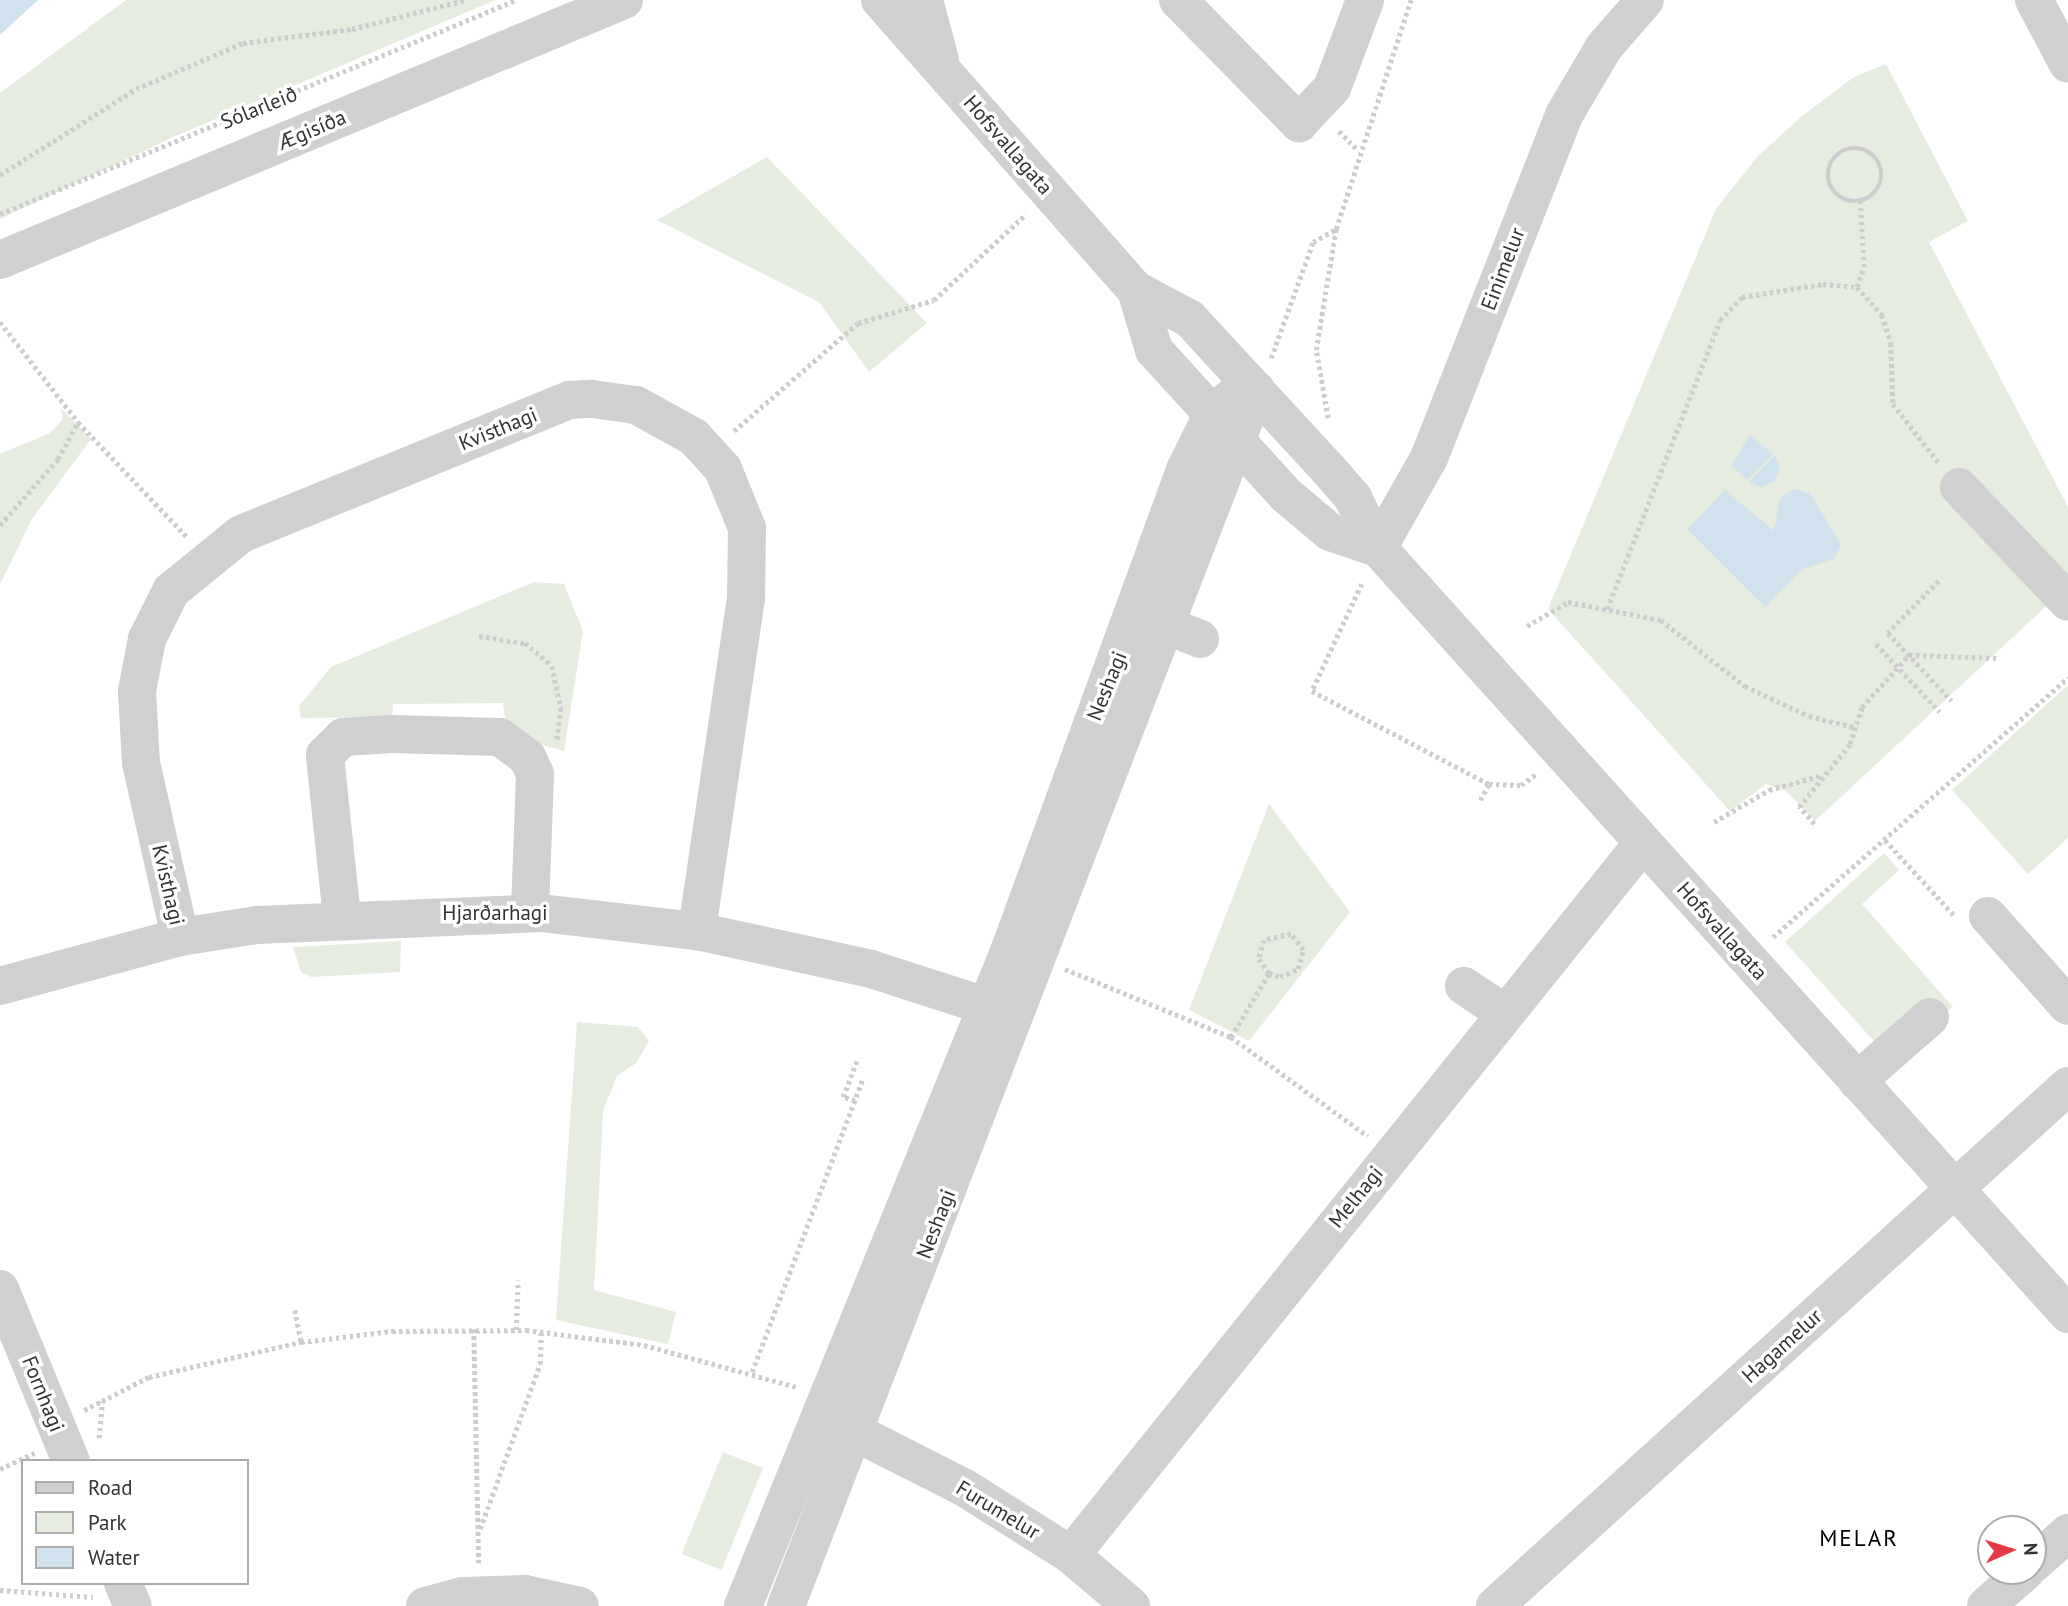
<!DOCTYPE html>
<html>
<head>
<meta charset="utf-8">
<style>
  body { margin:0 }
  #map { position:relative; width:2068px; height:1606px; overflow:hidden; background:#fff; font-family:"PT Sans",sans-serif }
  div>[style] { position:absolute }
  .green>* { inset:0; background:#e6ecdf; transform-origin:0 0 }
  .water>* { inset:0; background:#cfe2ee }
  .path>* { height:4.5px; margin-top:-2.25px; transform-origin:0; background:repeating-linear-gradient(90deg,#cdcdcd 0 3.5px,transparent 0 7px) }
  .path>.ring { margin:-2.25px; padding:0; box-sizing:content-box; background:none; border:4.5px solid #cdcdcd; border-radius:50% }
  .minor>* { height:38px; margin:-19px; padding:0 19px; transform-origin:19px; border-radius:19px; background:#d0d0d0 }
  span { translate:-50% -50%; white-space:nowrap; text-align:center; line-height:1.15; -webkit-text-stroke:7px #fff; paint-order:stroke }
  .street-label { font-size:21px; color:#333 }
  .neighbourhood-label { font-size:23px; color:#000; letter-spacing:2px }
  .legend { position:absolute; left:21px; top:1459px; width:228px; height:126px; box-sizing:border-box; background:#fff; border:2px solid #adadad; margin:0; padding:9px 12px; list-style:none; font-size:21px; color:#333 }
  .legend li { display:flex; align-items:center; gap:14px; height:35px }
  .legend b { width:35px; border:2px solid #adadad }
  .north { position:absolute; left:1977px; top:1515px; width:70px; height:70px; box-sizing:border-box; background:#fff; border:2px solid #adadad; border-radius:50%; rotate:87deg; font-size:19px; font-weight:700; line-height:28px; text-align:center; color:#333 }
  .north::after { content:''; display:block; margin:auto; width:24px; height:32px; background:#e63946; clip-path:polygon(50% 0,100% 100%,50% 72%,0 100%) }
</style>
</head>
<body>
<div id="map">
  <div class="green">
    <div style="clip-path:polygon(126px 0,495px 0,178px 135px,0 219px,0 93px)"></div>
    <div style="clip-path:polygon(1886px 64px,1968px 221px,1929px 242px,2068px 507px,2068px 586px,1815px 821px,1786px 791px,1766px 784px,1730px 811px,1548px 609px,1716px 209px,1757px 157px,1801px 117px,1854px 77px)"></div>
    <div style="clip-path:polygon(767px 157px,927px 323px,869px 372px,819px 302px,657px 220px)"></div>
    <div style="clip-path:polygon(61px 408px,91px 439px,32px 519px,0 584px,0 454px,50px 433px,63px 419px)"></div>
    <div style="clip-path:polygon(534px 582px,564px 584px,583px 631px,564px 751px,524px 740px,506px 726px,503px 703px,393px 704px,392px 717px,301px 718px,299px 706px,331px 667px)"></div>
    <div style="clip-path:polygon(2068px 685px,2068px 838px,2028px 874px,1952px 790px)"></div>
    <div style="clip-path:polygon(1269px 804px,1350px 912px,1249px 1041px,1189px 1010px)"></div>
    <div style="clip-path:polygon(1884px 853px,1899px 870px,1862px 904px,1953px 1007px,1880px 1048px,1785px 942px)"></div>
    <div style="clip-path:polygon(401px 941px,400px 972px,311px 977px,301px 972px,293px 947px)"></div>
    <div style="clip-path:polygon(577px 1022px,638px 1027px,649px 1041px,636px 1063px,617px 1076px,603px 1111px,594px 1290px,676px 1312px,668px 1344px,556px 1320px)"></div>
    <div style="left:723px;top:1452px;width:43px;height:110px;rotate:22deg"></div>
  </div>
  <div class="water">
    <div style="clip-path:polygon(0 0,38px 0,0 35px)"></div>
    <div style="clip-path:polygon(1750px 435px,1773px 454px,1747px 480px,1731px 465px)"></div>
    <div style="clip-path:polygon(1775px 455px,1780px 467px,1775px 481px,1761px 487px,1749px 482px)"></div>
    <div style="clip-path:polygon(1794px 489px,1810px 493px,1841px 545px,1834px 559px,1802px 569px,1765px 607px,1687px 529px,1725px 490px,1774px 531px,1780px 498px)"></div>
  </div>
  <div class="path">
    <div style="left:1339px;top:131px;width:27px;rotate:45deg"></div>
    <div class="ring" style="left:1828px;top:148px;width:49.5px;height:49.5px"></div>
    <div style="left:0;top:175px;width:161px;rotate:-32.3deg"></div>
    <div style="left:136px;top:89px;width:116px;rotate:-23.3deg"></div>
    <div style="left:243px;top:43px;width:110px;rotate:-7.3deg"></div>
    <div style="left:352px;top:29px;width:117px;rotate:-14.4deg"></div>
    <div style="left:0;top:214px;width:559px;rotate:-22.53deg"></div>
    <div style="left:1857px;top:287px;width:21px;rotate:-71deg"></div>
    <div style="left:1864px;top:267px;width:65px;rotate:-93.5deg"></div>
    <div style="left:0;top:322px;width:127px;rotate:52deg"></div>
    <div style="left:78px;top:422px;width:160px;rotate:46.5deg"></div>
    <div style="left:1271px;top:358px;width:123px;rotate:-70.1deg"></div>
    <div style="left:1313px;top:242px;width:25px;rotate:-29deg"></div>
    <div style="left:1328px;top:418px;width:69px;rotate:-100deg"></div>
    <div style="left:1316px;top:350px;width:123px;rotate:-80.6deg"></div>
    <div style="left:1336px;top:229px;width:241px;rotate:-71.9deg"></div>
    <div style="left:734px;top:431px;width:164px;rotate:-41.1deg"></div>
    <div style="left:858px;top:323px;width:79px;rotate:-16.8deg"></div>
    <div style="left:934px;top:300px;width:126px;rotate:-43.1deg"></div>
    <div style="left:0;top:525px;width:88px;rotate:-48.7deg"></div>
    <div style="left:58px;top:459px;width:42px;rotate:-61.6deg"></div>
    <div style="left:1939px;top:581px;width:73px;rotate:134.4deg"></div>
    <div style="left:1888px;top:633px;width:93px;rotate:46.7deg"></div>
    <div style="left:1362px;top:584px;width:118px;rotate:115deg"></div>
    <div style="left:1312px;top:691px;width:200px;rotate:27.7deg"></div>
    <div style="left:1489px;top:784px;width:32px;rotate:2deg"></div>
    <div style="left:1521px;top:785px;width:19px;rotate:-36deg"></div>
    <div style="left:1607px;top:609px;width:310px;rotate:-68.6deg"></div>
    <div style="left:1720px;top:320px;width:32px;rotate:-46deg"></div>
    <div style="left:1742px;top:297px;width:82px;rotate:-9.1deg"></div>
    <div style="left:1823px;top:284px;width:34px;rotate:5deg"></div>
    <div style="left:1857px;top:287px;width:38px;rotate:48deg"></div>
    <div style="left:1882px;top:315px;width:29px;rotate:72deg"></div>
    <div style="left:1891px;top:343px;width:61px;rotate:88.1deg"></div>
    <div style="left:1893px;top:404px;width:75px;rotate:52.1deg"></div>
    <div style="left:1527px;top:626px;width:48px;rotate:-30.3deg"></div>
    <div style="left:1568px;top:602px;width:95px;rotate:11deg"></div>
    <div style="left:1661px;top:620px;width:107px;rotate:38.2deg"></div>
    <div style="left:1745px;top:686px;width:71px;rotate:25.1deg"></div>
    <div style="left:1809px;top:716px;width:50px;rotate:13.8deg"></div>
    <div style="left:479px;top:636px;width:47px;rotate:8.7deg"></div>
    <div style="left:525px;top:643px;width:35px;rotate:40deg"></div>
    <div style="left:552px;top:666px;width:43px;rotate:77.9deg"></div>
    <div style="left:561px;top:708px;width:35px;rotate:97deg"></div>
    <div style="left:1876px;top:644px;width:93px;rotate:46.7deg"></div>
    <div style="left:1480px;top:800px;width:18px;rotate:-61deg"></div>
    <div style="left:1714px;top:822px;width:64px;rotate:-30.2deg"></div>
    <div style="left:1769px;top:790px;width:56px;rotate:-15.5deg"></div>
    <div style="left:1814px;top:824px;width:23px;rotate:-131deg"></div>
    <div style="left:1799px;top:807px;width:81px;rotate:-51deg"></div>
    <div style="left:1850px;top:744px;width:39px;rotate:-72deg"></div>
    <div style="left:1862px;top:707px;width:70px;rotate:-47.9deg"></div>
    <div style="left:1909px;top:655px;width:90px;rotate:1.9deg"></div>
    <div style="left:1885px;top:840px;width:103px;rotate:47.4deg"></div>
    <div style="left:1773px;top:937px;width:393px;rotate:-41.3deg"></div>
    <div style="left:1065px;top:969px;width:179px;rotate:22.3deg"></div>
    <div style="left:1231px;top:1037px;width:169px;rotate:35.9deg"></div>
    <div style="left:1231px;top:1037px;width:74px;rotate:-59.3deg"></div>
    <div style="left:1269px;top:973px;width:12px;rotate:20deg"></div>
    <div style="left:1280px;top:977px;width:20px;rotate:-24deg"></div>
    <div style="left:1298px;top:969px;width:20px;rotate:-75deg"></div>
    <div style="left:1303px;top:950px;width:20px;rotate:-127deg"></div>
    <div style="left:1291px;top:934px;width:28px;rotate:167deg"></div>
    <div style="left:1264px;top:940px;width:20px;rotate:105deg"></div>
    <div style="left:1259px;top:959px;width:17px;rotate:54deg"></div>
    <div style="left:855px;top:1101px;width:13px;rotate:-162deg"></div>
    <div style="left:843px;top:1097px;width:42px;rotate:-69deg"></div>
    <div style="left:295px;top:1310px;width:33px;rotate:79deg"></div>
    <div style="left:474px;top:1329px;width:234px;rotate:88.8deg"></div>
    <div style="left:516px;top:1330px;width:50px;rotate:-87.7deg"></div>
    <div style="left:752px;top:1372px;width:313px;rotate:-69.3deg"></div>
    <div style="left:84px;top:1410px;width:20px;rotate:-27deg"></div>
    <div style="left:99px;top:1438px;width:37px;rotate:-85deg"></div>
    <div style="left:102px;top:1401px;width:53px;rotate:-27.1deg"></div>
    <div style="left:149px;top:1377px;width:156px;rotate:-13deg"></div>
    <div style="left:301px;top:1342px;width:92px;rotate:-6.9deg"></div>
    <div style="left:392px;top:1331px;width:134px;rotate:-0.4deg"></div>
    <div style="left:526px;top:1330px;width:119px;rotate:7.2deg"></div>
    <div style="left:644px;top:1345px;width:159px;rotate:15.4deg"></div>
    <div style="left:0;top:1469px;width:38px;rotate:-25deg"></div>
    <div style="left:480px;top:1529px;width:176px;rotate:-70deg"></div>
    <div style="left:540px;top:1364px;width:32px;rotate:-88deg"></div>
    <div style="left:0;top:1590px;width:93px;rotate:4.3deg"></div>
  </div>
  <div class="minor">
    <div style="left:880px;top:0;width:387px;rotate:48.6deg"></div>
    <div style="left:1136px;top:290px;width:61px;rotate:28.2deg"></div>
    <div style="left:1190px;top:319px;width:205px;rotate:47.4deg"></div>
    <div style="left:1329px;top:470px;width:37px;rotate:49deg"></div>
    <div style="left:1353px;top:498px;width:56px;rotate:63.4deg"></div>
    <div style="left:1378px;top:548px;width:1031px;rotate:47.99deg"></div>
    <div style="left:924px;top:0;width:62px;rotate:75.1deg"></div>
    <div style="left:1178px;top:0;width:173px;rotate:45.5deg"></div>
    <div style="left:1299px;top:123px;width:48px;rotate:-46.7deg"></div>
    <div style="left:1332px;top:88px;width:94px;rotate:-69.4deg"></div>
    <div style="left:2034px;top:0;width:72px;rotate:62deg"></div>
    <div style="left:0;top:260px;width:676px;rotate:-22.62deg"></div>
    <div style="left:1136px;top:290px;width:63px;rotate:73.3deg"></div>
    <div style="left:1154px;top:350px;width:196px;rotate:47.7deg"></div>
    <div style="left:1286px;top:495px;width:57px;rotate:40.1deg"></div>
    <div style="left:1330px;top:532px;width:51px;rotate:18.4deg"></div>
    <div style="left:1959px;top:487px;width:158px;rotate:46.5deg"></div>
    <div style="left:1378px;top:548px;width:103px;rotate:-60.5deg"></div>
    <div style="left:1429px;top:458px;width:369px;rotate:-68.5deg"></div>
    <div style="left:1564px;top:115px;width:79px;rotate:-59.5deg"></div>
    <div style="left:1604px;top:47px;width:62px;rotate:-48.9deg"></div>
    <div style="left:1163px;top:624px;width:40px;rotate:22deg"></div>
    <div style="left:1988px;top:916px;width:120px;rotate:48.4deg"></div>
    <div style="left:342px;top:918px;width:164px;rotate:-96deg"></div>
    <div style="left:325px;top:755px;width:25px;rotate:-45deg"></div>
    <div style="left:343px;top:737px;width:49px;rotate:-3.5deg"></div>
    <div style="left:392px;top:734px;width:108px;rotate:1.6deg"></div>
    <div style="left:500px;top:737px;width:34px;rotate:37deg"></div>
    <div style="left:527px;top:757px;width:19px;rotate:65deg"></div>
    <div style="left:535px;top:774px;width:139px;rotate:92.1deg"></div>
    <div style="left:180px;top:937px;width:178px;rotate:-102.6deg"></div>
    <div style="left:141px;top:763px;width:72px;rotate:-93.2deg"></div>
    <div style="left:137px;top:691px;width:53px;rotate:-79.1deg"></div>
    <div style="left:147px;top:639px;width:54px;rotate:-63.4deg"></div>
    <div style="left:171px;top:591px;width:90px;rotate:-39.2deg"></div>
    <div style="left:241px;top:534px;width:355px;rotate:-22.2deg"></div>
    <div style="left:570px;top:400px;width:22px;rotate:-3deg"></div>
    <div style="left:592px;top:399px;width:44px;rotate:7.8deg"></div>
    <div style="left:636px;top:405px;width:66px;rotate:28.9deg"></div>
    <div style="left:694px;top:437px;width:43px;rotate:47.8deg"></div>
    <div style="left:723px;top:469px;width:64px;rotate:67.9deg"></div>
    <div style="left:747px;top:528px;width:70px;rotate:90.8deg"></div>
    <div style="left:746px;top:598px;width:337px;rotate:98.4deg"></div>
    <div style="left:0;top:986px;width:187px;rotate:-15.2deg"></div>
    <div style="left:180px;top:937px;width:78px;rotate:-8.9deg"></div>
    <div style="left:257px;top:925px;width:284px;rotate:-2.4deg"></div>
    <div style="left:541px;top:913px;width:157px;rotate:6.6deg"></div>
    <div style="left:697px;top:931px;width:178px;rotate:12.3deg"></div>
    <div style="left:871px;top:969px;width:149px;rotate:17.9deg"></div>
    <div style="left:1464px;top:986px;width:47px;rotate:33.7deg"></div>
    <div style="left:1857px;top:1081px;width:97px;rotate:-41.2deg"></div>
    <div style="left:0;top:1289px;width:186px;rotate:67.6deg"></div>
    <div style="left:831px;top:1420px;width:150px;rotate:26.9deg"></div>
    <div style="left:965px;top:1488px;width:125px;rotate:32.3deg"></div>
    <div style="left:1071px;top:1555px;width:79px;rotate:40.4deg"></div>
    <div style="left:1071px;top:1555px;width:913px;rotate:-51.22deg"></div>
    <div style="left:2033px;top:1564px;width:47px;rotate:-41.5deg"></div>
    <div style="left:123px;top:1583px;width:25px;rotate:67deg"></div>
    <div style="left:425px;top:1606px;width:39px;rotate:-15deg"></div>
    <div style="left:463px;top:1596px;width:62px;rotate:-1.8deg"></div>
    <div style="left:525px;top:1594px;width:56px;rotate:12.3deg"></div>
    <div style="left:743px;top:1606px;width:709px;rotate:-67.88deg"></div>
    <div style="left:1010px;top:949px;width:510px;rotate:-69.93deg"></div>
    <div style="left:1185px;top:470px;width:64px;rotate:-63.8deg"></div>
    <div style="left:1213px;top:413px;width:47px;rotate:-39.8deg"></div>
    <div style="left:786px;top:1606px;width:1304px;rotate:-68.87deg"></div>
    <div style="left:1495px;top:1606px;width:774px;rotate:-42.22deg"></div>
    <div style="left:1986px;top:1606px;width:53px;rotate:-41.2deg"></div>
  </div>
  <div class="street-label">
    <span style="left:259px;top:108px;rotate:-22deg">Sólarleið</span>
    <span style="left:312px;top:130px;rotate:-23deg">Ægisíða</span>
    <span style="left:1008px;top:145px;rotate:49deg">Hofsvallagata</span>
    <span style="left:1503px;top:269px;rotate:-69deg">Einimelur</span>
    <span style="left:498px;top:429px;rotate:-22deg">Kvisthagi</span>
    <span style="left:1107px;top:686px;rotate:-68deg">Neshagi</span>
    <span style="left:168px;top:885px;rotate:77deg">Kvisthagi</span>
    <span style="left:495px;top:913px">Hjarðarhagi</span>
    <span style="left:1722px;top:931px;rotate:48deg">Hofsvallagata</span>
    <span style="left:1356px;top:1197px;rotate:-51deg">Melhagi</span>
    <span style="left:936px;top:1224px;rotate:-69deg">Neshagi</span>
    <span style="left:1782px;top:1346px;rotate:-42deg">Hagamelur</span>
    <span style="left:43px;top:1394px;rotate:68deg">Fornhagi</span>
    <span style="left:998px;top:1510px;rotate:31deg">Furumelur</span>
  </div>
  <div class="neighbourhood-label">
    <span style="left:1859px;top:1538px">MELAR</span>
  </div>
  <ul class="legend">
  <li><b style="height:9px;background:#d0d0d0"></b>Road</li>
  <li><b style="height:19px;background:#e6ecdf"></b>Park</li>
  <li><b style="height:19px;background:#cfe2ee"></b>Water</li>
  </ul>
  <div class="north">N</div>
</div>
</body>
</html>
